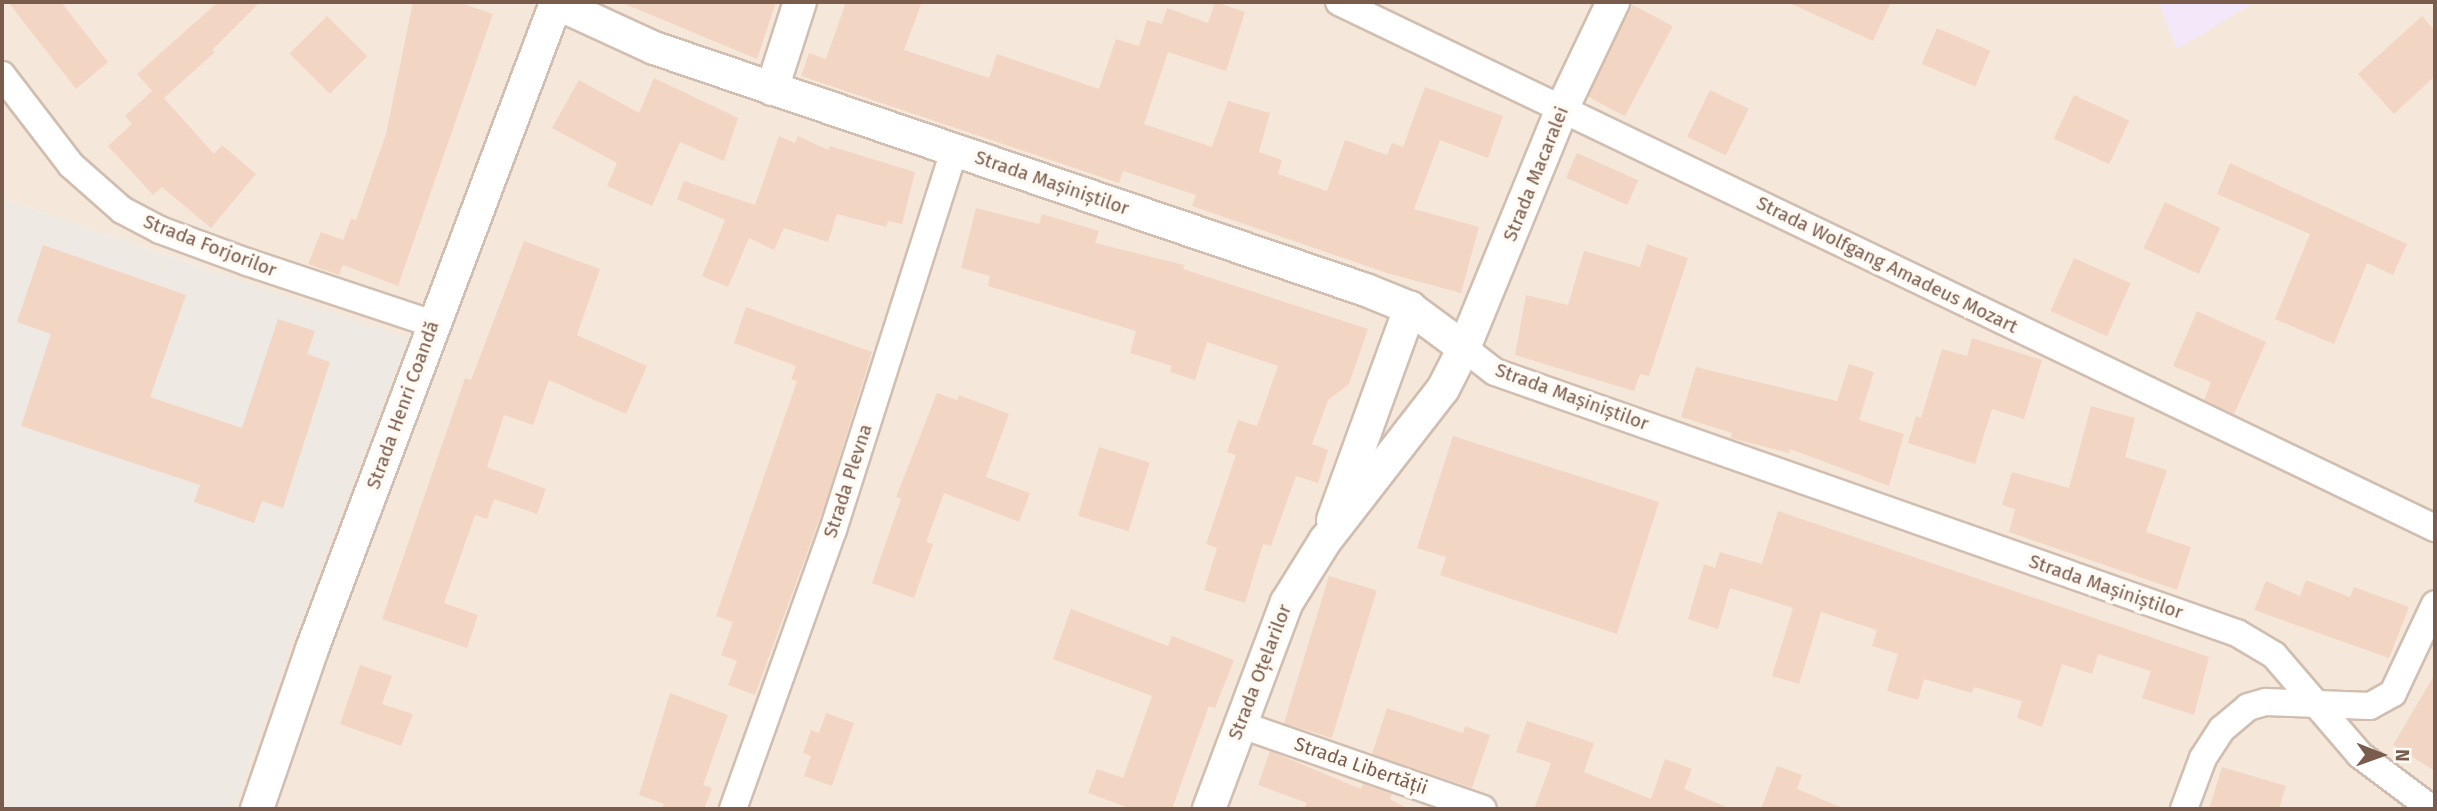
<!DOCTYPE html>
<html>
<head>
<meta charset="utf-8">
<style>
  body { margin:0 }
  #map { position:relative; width:2437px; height:811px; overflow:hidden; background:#fdf6ec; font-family:"Fira Sans",sans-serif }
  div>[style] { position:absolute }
  .residential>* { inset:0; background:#f5e8da }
  .industrial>* { inset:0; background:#efe9e4 }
  .education>* { inset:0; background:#f3e8fa }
  .building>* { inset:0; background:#f3d5c3; transform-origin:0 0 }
  .roads { filter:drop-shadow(2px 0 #d1beb0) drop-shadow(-2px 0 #d1beb0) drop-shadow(0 2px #d1beb0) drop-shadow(0 -2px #d1beb0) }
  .minor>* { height:26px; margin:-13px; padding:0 13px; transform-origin:13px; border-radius:13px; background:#fff }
  .tertiary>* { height:32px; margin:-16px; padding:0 16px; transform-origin:16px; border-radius:16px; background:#fff }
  span { translate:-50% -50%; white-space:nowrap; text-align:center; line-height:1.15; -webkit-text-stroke:7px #fffaf3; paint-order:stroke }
  .street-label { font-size:19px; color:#7a5c4d }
  .frame { position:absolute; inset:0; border:4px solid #7a5c4d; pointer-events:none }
  .north { position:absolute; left:2346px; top:720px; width:70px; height:70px; -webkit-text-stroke:5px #fffaf3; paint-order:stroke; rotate:91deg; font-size:19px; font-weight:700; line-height:28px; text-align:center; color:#7a5c4d }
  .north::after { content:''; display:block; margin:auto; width:24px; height:32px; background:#7a5c4d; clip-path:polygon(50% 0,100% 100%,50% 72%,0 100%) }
</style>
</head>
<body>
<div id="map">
  <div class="residential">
    <div style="clip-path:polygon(2px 2px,2435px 2px,2435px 809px,234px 809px,284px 664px,206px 268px,2px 198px)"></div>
  </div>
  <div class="industrial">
    <div style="clip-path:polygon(2px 198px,408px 338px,284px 664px,234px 809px,2px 809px)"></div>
  </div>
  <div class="education">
    <div style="clip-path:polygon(2158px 2px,2255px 2px,2177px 49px)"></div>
  </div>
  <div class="building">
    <div style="clip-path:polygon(8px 2px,61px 2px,108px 62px,76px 89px)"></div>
    <div style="clip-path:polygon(218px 2px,260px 2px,212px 50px,215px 52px,164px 98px,214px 154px,222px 145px,256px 174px,211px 228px,162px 187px,153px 195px,108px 146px,132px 124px,125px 116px,152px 91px,137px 74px)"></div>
    <div style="clip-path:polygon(413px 2px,458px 2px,493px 14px,398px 286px,343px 265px,339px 275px,308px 264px,321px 232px,343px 240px,351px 219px,356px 220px,386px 134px)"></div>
    <div style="clip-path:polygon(620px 2px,776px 2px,757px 59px)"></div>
    <div style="clip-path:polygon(846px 2px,922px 2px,904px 50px,989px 78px,997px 54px,1099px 89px,1116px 39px,1139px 46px,1147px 20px,1162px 24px,1167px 8px,1208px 23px,1215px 2px,1245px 12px,1226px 71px,1168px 52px,1144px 124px,1212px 147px,1228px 101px,1270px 113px,1259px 152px,1282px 160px,1278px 174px,1327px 191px,1345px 140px,1387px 155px,1392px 143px,1403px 147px,1425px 87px,1503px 116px,1488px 158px,1440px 140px,1414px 209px,1479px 227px,1461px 293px,1387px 273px,1192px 206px,1196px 195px,1123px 171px,1119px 183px,801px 76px,809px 53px,826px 59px)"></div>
    <div style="clip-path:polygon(1787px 2px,1891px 2px,1873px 41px)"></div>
    <div style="left:1633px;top:5px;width:45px;height:102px;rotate:28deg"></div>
    <div style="left:327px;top:16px;width:57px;height:53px;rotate:45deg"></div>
    <div style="clip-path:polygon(2422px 16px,2435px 31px,2435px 76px,2394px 114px,2358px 74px)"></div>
    <div style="left:1937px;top:28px;width:58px;height:39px;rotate:23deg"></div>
    <div style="clip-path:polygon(654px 78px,738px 118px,724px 161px,680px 142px,652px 206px,607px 186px,617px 163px,552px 128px,579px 80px,639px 113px)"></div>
    <div style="left:1710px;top:90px;width:43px;height:52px;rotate:26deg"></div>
    <div style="left:2074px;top:95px;width:61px;height:48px;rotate:25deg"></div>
    <div style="clip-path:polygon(779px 136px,795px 143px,798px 136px,828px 150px,830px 146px,915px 172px,902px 224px,888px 221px,886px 227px,837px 214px,828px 242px,784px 228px,774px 250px,749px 238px,728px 287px,702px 276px,725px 220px,677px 199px,684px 181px,755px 205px)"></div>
    <div style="left:1577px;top:153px;width:67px;height:27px;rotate:24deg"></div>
    <div style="clip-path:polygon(2230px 163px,2407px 244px,2393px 275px,2367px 263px,2334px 344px,2275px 319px,2310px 234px,2217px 194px)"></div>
    <div style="left:2165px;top:202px;width:61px;height:51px;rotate:25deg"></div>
    <div style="clip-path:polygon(976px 208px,1039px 224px,1042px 214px,1099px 231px,1095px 243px,1184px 265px,1183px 269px,1368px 329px,1349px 384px,1328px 400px,1312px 444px,1328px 450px,1318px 483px,1296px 476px,1271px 546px,1263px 544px,1245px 603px,1204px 590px,1217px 548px,1206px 544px,1236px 455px,1227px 452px,1238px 420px,1257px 426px,1278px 366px,1207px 342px,1195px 380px,1170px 372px,1172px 366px,1130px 353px,1136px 331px,988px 286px,990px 276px,961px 268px)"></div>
    <div style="clip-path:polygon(524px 241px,600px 269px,577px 335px,647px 366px,626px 414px,549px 380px,533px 425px,504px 415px,487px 467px,546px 489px,537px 514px,494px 499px,487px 519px,475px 515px,444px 603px,478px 615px,467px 648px,382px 619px,465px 378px,471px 380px)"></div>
    <div style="clip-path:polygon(1647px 244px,1688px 258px,1649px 376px,1640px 374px,1634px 391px,1515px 355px,1526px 295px,1568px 305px,1584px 251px,1640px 267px)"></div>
    <div style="clip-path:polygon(43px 245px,186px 295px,150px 397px,242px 428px,278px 319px,315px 331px,307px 354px,330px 362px,283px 508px,262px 501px,254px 523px,194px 502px,200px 485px,21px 426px,51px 334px,17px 322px)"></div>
    <div style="left:2074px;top:258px;width:62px;height:58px;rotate:24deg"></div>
    <div style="clip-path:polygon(746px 307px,872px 352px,826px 501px,755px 695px,728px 685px,737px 661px,721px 655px,733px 622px,716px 616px,797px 381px,791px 379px,796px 366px,734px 343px)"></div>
    <div style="clip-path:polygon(2197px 311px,2266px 342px,2234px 414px,2204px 400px,2211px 382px,2173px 366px)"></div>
    <div style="clip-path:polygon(1972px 338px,2042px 360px,2024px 419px,1992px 409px,1975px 464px,1908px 443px,1916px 416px,1921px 418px,1942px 349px,1967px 356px)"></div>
    <div style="clip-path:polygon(1849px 364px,1874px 372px,1859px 420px,1904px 434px,1889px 486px,1790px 449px,1789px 453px,1731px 438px,1732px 433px,1681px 417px,1696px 367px,1837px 401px)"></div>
    <div style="clip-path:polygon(937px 393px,957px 400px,959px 395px,1009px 414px,986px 477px,1030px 493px,1019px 522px,944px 493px,926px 542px,933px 544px,914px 598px,872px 583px,901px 499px,896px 497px)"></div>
    <div style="clip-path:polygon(2091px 406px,2135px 418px,2125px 457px,2167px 470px,2146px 532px,2191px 547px,2177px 590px,2009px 532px,2015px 509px,2002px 505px,2012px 472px,2069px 488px)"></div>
    <div style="clip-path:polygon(1453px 436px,1659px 502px,1617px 634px,1440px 575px,1446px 557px,1417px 548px)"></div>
    <div style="left:1099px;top:447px;width:53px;height:72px;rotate:17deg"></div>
    <div style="clip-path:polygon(1778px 511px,2209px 657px,2194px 715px,2142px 698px,2151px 671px,2098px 654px,2092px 674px,2062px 664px,2042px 727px,2017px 718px,2022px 701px,1974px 687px,1972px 693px,1924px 679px,1918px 700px,1887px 691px,1898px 654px,1872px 646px,1877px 630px,1821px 612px,1799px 684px,1772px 676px,1793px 608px,1730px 588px,1718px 629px,1688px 619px,1704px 564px,1715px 568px,1720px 552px,1762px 564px)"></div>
    <div style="left:1329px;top:576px;width:50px;height:154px;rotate:17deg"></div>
    <div style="clip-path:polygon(2306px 580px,2350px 597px,2354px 587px,2409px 607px,2389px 658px,2254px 610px,2266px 581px,2300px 596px)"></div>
    <div style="clip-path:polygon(1071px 609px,1168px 646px,1172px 636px,1234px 660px,1215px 708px,1209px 706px,1172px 809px,1132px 809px,1088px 793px,1097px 769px,1123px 778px,1152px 696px,1053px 659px)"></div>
    <div style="clip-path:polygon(360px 665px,392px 676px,382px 704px,413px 714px,401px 746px,340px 724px)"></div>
    <div style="clip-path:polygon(2435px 674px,2435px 771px,2393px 745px)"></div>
    <div style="clip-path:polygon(670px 693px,728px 715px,703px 785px,712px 788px,704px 809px,662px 809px,664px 804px,639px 795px)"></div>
    <div style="clip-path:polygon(1387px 708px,1463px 733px,1465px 726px,1490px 735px,1472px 788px,1372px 754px)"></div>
    <div style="clip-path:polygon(826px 713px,854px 723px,832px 786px,804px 776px,811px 756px,803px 753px,811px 730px,819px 733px)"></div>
    <div style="clip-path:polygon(1527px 721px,1594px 743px,1584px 772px,1651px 799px,1665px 759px,1692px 769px,1684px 789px,1731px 809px,1534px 809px,1551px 763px,1516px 752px)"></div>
    <div style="clip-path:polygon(1270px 751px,1361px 789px,1363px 784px,1392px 794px,1390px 799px,1408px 809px,1304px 809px,1307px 803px,1258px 785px)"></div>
    <div style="clip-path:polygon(1777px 766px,1802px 775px,1797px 789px,1845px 809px,1761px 809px)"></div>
    <div style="clip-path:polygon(2222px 767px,2286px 786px,2279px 809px,2209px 809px)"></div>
  </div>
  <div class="roads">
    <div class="minor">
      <div style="left:1339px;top:2px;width:1216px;rotate:25.64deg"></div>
      <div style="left:2px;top:75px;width:113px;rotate:52.5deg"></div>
      <div style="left:71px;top:165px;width:68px;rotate:41.4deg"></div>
      <div style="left:122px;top:210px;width:43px;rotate:27.8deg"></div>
      <div style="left:160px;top:230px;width:93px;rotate:20.2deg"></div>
      <div style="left:247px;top:262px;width:196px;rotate:18.4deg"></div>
      <div style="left:1464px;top:348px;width:39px;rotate:38deg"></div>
      <div style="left:1495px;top:372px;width:787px;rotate:19.38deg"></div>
      <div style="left:2237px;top:633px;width:43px;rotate:30.7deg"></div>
      <div style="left:2274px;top:655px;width:132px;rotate:49.3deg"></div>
      <div style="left:2360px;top:755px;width:90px;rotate:36.9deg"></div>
      <div style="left:1239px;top:724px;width:258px;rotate:19.2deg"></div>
      <div style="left:733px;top:809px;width:296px;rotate:-70.3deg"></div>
      <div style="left:833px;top:530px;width:399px;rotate:-72.3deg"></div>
      <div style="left:2184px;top:809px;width:54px;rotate:-69.6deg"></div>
      <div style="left:2203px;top:758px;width:35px;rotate:-57deg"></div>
      <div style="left:2222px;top:729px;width:34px;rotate:-40deg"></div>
      <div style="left:2248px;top:707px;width:19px;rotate:-16deg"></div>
      <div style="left:2266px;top:702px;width:104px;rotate:2.2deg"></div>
      <div style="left:2370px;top:706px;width:26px;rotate:-29deg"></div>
      <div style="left:2393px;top:693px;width:98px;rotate:-64.7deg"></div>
    </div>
    <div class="tertiary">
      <div style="left:772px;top:89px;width:91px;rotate:-72.2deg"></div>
      <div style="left:1333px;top:520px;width:226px;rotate:-70deg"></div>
      <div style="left:257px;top:809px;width:169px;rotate:-71deg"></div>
      <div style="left:312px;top:649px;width:691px;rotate:-69.31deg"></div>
      <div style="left:556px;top:3px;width:108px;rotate:24.7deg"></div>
      <div style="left:654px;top:48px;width:752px;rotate:18.77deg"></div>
      <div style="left:1366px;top:290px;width:48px;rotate:22.2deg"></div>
      <div style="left:1410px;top:308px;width:67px;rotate:36.5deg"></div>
      <div style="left:1209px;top:809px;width:221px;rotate:-69.4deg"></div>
      <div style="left:1287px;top:602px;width:72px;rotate:-58.1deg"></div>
      <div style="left:1325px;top:541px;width:192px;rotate:-52.2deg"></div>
      <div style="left:1443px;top:389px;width:46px;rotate:-62.9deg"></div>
      <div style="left:1464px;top:348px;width:258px;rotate:-67.7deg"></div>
      <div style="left:1562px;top:109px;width:119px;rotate:-64.5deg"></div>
    </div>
  </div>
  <div class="street-label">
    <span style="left:1536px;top:174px;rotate:-68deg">Strada Macaralei</span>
    <span style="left:1052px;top:183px;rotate:19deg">Strada Mașiniștilor</span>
    <span style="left:210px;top:246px;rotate:21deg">Strada Forjorilor</span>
    <span style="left:1887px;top:265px;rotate:26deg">Strada Wolfgang Amadeus Mozart</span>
    <span style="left:1572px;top:397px;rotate:20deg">Strada Mașiniștilor</span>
    <span style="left:403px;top:405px;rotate:-70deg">Strada Henri Coandă</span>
    <span style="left:848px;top:481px;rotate:-72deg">Strada Plevna</span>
    <span style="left:2106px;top:587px;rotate:19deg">Strada Mașiniștilor</span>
    <span style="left:1260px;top:672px;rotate:-69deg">Strada Oțelarilor</span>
    <span style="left:1361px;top:766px;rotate:19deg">Strada Libertății</span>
  </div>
  <div class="frame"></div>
  <div class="north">N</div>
</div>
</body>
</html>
